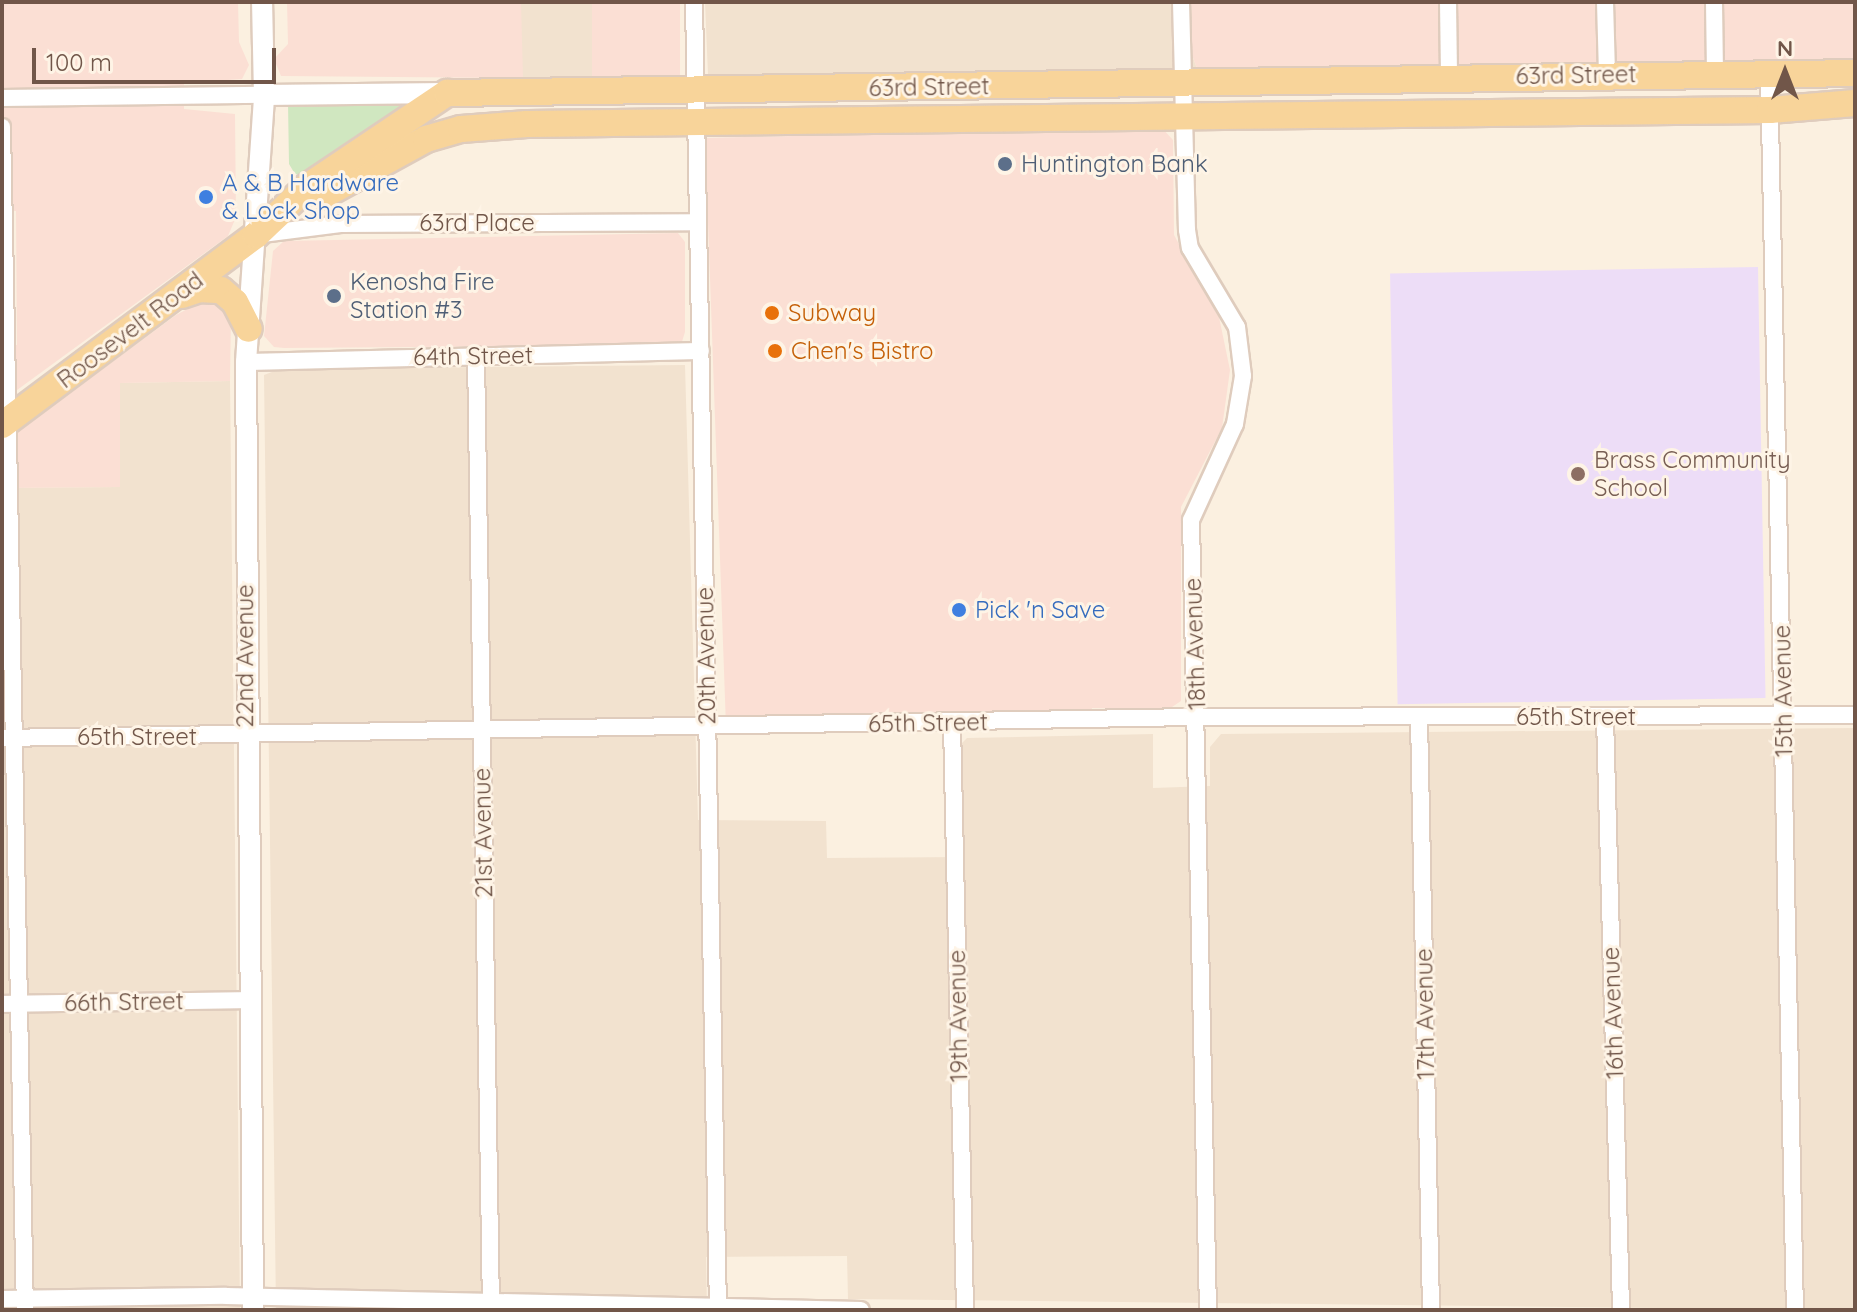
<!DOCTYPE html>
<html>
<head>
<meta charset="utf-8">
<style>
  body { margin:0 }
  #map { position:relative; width:1857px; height:1312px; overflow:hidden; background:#fbf0e0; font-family:Quicksand,sans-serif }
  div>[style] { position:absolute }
  .residential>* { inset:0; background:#f2e2cf; transform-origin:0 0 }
  .commercial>* { inset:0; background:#fbdfd4; transform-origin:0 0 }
  .education>* { inset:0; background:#edddf7; transform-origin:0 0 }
  .green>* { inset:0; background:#d0e7c0 }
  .roads { filter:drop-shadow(2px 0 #dfccbd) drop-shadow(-2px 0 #dfccbd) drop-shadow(0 2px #dfccbd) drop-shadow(0 -2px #dfccbd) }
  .minor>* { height:16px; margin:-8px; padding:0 8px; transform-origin:8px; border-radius:8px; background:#fff }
  .tertiary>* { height:20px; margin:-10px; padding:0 10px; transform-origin:10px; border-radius:10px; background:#fff }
  .primary>* { height:26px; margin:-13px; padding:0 13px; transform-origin:13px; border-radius:13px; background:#f8d49a }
  .dots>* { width:22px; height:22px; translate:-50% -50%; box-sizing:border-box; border:4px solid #fef4e6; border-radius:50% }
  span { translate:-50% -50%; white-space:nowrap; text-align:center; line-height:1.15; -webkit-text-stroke:6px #fef4e6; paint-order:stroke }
  .street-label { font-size:24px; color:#715649 }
  .service-label { font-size:24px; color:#4e5e75 }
  .left { translate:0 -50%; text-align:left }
  .shop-label { font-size:24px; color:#366cbe }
  .food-label { font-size:24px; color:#c56008 }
  .education-label { font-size:24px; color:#785e54 }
  .frame { position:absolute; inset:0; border:4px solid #715649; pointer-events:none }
  .north { position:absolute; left:1745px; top:32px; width:80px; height:80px; -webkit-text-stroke:6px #fef4e6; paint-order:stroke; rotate:0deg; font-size:22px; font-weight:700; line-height:32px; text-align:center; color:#715649 }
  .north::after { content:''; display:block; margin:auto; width:28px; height:36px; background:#715649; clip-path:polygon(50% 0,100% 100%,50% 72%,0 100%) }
  .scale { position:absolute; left:32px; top:48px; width:244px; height:36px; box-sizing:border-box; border:4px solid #715649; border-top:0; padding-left:10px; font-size:24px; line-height:28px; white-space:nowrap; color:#715649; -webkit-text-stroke:6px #fef4e6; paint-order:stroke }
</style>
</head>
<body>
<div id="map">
  <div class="residential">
    <div style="left:521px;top:2px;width:71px;height:76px"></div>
    <div style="clip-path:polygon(705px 2px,1191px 2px,1192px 55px,1198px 71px,708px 75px)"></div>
    <div style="clip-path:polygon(685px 365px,698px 820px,826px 821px,827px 858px,963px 857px,961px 744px,967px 738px,1153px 734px,1153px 788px,1210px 786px,1210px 747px,1221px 734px,1855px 728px,1855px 1310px,848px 1299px,847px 1256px,706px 1257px,707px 1310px,276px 1310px,264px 375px,280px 369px)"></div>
    <div style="clip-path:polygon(230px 381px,240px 1310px,2px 1310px,2px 488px,120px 487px,120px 383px)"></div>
  </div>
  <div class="commercial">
    <div style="clip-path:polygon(2px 2px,238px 2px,239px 42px,249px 65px,242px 79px,184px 83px,184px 109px,235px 114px,236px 217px,228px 236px,2px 401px,2px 345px,17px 345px,16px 211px,2px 211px)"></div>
    <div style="clip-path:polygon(287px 2px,521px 2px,523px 78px,281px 76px,274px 59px,288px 44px)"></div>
    <div style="left:592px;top:2px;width:88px;height:74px"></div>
    <div style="clip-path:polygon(1191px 2px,1855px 2px,1855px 64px,1198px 71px,1192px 55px)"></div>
    <div style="clip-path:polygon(1161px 127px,1173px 140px,1174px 235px,1219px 317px,1230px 370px,1222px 428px,1181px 507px,1181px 701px,1169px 709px,1092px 708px,1091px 720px,726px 727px,705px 138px)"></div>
    <div style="clip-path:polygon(678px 233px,685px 242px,685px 332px,681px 345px,284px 348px,274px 347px,264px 336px,273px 251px,284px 241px)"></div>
    <div style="clip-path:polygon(214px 295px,231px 311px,230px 381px,120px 383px,120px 487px,2px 488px,2px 443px,176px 315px)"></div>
  </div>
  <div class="education">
    <div style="left:1758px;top:267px;width:431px;height:368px;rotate:89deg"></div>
  </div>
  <div class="green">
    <div style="clip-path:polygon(298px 100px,304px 106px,388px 105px,406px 100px,407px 104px,305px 176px,295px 174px,289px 164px,288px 104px)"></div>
  </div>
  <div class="roads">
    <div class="minor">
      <div style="left:694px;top:2px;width:1308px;rotate:88.95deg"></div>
      <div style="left:1181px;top:2px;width:228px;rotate:88.5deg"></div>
      <div style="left:1187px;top:230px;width:18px;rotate:81deg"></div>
      <div style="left:1190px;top:248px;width:92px;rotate:59.3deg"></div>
      <div style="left:1237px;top:327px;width:49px;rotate:83deg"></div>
      <div style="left:1243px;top:376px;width:49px;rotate:99.5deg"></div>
      <div style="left:1235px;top:424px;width:106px;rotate:114.6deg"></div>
      <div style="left:1191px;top:520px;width:790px;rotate:88.77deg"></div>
      <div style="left:1448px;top:2px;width:74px;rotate:89.2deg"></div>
      <div style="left:1605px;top:2px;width:73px;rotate:88.4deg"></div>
      <div style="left:1714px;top:2px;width:71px;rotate:89.2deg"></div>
      <div style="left:1769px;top:72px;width:1238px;rotate:88.8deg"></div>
      <div style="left:2px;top:98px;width:262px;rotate:-0.7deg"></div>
      <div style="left:2px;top:127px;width:1183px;rotate:88.89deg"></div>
      <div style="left:262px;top:234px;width:79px;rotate:-7.3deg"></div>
      <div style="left:340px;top:224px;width:358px;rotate:-0.3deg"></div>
      <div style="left:476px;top:355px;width:955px;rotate:89.1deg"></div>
      <div style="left:246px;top:362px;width:455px;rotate:-1.4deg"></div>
      <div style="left:1419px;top:717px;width:593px;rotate:88.84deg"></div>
      <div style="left:1605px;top:717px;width:593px;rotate:88.45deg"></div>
      <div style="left:952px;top:723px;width:587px;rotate:88.73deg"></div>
      <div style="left:2px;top:738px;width:1195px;rotate:-1.01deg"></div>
      <div style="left:1197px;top:717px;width:658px;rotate:-0.17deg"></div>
      <div style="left:2px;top:1004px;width:244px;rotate:-0.9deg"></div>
      <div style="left:2px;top:1299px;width:224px;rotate:-0.8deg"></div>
      <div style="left:226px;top:1296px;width:635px;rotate:1.26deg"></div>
    </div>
    <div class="tertiary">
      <div style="left:264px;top:95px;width:183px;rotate:-0.6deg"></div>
      <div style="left:253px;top:1310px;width:948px;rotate:-90.42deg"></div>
      <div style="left:246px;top:362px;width:268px;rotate:-86.1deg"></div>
      <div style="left:264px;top:95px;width:93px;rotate:-91.2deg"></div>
    </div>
    <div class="primary">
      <div style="left:322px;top:196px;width:119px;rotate:-28.7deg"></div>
      <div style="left:426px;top:139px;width:36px;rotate:-16deg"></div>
      <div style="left:461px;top:129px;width:66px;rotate:-4.3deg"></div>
      <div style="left:527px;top:124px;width:1243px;rotate:-0.65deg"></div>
      <div style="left:1770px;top:110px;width:85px;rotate:-4.7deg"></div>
      <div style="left:182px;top:295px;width:18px;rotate:-19deg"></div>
      <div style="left:199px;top:289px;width:22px;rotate:3deg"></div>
      <div style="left:221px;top:290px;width:18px;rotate:41deg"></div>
      <div style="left:235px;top:302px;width:30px;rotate:63deg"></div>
      <div style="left:2px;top:425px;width:317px;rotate:-36.8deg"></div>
      <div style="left:256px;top:235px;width:70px;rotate:-43.3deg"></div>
      <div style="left:307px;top:187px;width:169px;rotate:-33.9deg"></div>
      <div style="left:447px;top:93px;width:1408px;rotate:-0.81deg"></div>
    </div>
  </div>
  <div class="dots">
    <div style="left:1005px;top:164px;background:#5c6f8a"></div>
    <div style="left:206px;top:197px;background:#3f7fe0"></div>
    <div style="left:334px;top:296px;background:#5c6f8a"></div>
    <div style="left:772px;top:313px;background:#e8710a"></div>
    <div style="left:775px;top:351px;background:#e8710a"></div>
    <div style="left:1578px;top:474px;background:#8d6e63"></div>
    <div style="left:959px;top:610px;background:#3f7fe0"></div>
  </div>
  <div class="street-label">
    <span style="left:1576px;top:75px;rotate:-1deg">63rd Street</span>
    <span style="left:929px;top:87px;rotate:-1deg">63rd Street</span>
    <span style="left:477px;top:223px">63rd Place</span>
    <span style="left:130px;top:330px;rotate:-37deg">Roosevelt Road</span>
    <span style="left:473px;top:356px;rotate:-1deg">64th Street</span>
    <span style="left:1195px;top:644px;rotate:-92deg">18th Avenue</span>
    <span style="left:245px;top:656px;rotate:-90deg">22nd Avenue</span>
    <span style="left:706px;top:656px;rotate:-91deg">20th Avenue</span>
    <span style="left:1783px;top:691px;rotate:-91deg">15th Avenue</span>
    <span style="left:1576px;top:717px">65th Street</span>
    <span style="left:928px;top:723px;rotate:-1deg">65th Street</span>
    <span style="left:137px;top:737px">65th Street</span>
    <span style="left:483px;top:833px;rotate:-91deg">21st Avenue</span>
    <span style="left:124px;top:1002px;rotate:-1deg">66th Street</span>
    <span style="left:1613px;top:1013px;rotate:-92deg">16th Avenue</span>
    <span style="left:1425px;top:1014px;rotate:-91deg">17th Avenue</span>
    <span style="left:958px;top:1016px;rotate:-91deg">19th Avenue</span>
  </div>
  <div class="service-label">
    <span class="left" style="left:1021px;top:164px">Huntington Bank</span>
    <span class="left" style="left:350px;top:296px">Kenosha Fire<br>Station #3</span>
  </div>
  <div class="shop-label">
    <span class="left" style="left:222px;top:197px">A &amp; B Hardware<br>&amp; Lock Shop</span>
    <span class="left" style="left:975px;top:610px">Pick 'n Save</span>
  </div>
  <div class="food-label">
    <span class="left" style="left:788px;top:313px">Subway</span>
    <span class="left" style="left:791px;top:351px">Chen's Bistro</span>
  </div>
  <div class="education-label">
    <span class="left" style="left:1594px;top:474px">Brass Community<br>School</span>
  </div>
  <div class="frame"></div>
  <div class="north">N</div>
  <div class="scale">100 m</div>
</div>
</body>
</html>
